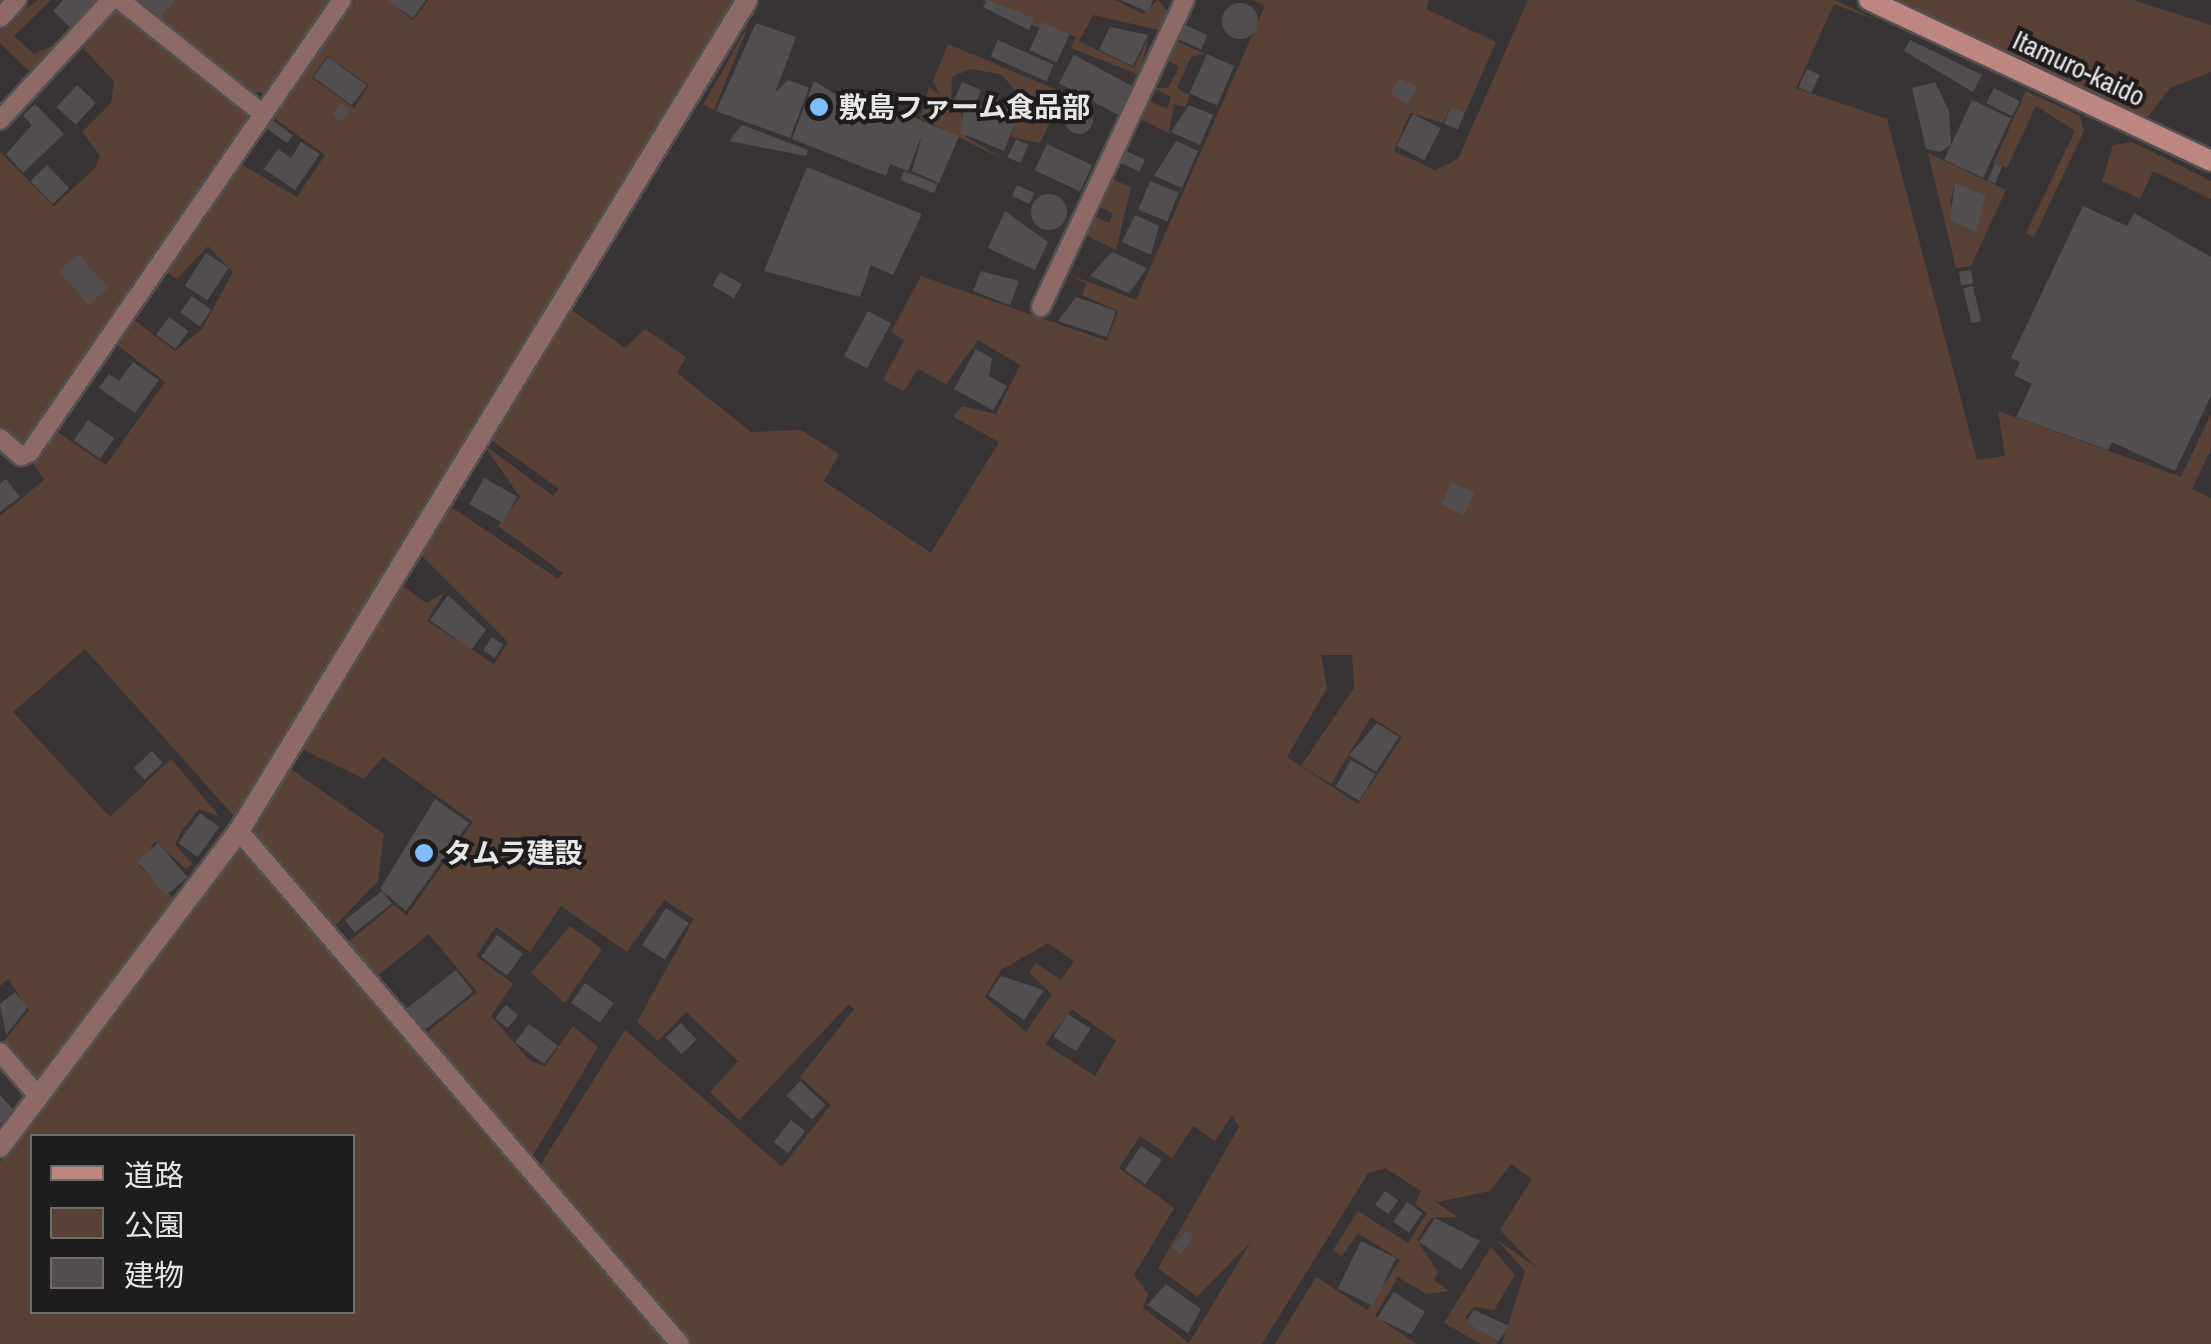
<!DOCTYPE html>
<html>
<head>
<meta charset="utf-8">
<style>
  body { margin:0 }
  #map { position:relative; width:2211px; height:1344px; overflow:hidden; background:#383435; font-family:"Archivo Narrow","Noto Sans JP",sans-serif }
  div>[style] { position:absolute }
  .green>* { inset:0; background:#594135 }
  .building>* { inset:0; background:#524e50; transform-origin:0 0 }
  .round { border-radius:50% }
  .roads { filter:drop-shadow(2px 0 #545051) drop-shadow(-2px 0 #545051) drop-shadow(0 2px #545051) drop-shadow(0 -2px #545051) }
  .minor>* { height:18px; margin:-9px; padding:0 9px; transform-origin:9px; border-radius:9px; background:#8d6a66 }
  .tertiary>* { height:20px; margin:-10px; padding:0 10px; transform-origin:10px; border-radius:10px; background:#8d6a66 }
  .secondary>* { height:20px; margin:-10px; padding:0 10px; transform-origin:10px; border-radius:10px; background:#be8681 }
  .dots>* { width:28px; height:28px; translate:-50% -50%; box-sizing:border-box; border:5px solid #1e1c1c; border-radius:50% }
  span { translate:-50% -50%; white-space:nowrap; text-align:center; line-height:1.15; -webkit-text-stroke:8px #1e1c1c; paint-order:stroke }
  .street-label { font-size:28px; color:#e8e5e5 }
  .poi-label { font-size:28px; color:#e8e5e5; font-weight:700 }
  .left { translate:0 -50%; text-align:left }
  .legend { position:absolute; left:30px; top:1134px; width:325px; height:180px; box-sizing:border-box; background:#1e1c1c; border:2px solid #6f6c6c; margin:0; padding:12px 18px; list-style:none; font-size:30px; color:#e8e5e5 }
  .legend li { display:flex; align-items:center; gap:20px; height:50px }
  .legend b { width:50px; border:2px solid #6f6c6c }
</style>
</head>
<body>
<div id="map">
  <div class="green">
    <div style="clip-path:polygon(38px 0,51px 0,14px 36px,34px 54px,59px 43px,31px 73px,0 43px,0 27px)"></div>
    <div style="clip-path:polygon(evenodd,119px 0,348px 0,270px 94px,237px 90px,264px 118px,241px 164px,297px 197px,325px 155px,271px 116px,355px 0,388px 0,413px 20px,428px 0,734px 0,553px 297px,625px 348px,645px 329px,686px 357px,677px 373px,751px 432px,801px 430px,839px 454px,824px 481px,931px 553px,999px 442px,953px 417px,962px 406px,996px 414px,1020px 365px,978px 340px,946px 384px,918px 369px,904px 391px,883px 380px,904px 340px,891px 332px,921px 276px,1107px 341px,1118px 311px,1082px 295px,1086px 284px,1070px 275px,1136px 300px,1265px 6px,1253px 0,1429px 0,1426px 9px,1496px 42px,1465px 113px,1451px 107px,1443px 123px,1410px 113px,1394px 151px,1435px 170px,1458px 159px,1528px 0,1835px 0,1881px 22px,1834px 4px,1796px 88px,1887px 119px,1977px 460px,2005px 456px,1998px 411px,2181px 477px,2211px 414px,2211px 449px,2192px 489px,2211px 498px,2211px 1344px,1502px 1344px,1525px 1271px,1497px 1240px,1537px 1268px,1500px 1230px,1532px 1179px,1511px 1164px,1490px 1191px,1438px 1202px,1426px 1195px,1458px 1217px,1431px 1218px,1417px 1240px,1438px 1272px,1434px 1280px,1449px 1291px,1426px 1294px,1398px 1277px,1375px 1316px,1417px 1344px,1275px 1344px,1316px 1277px,1367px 1310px,1400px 1260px,1358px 1233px,1342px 1256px,1333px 1250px,1358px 1211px,1408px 1243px,1427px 1213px,1415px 1204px,1421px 1191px,1385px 1168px,1368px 1173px,1262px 1344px,0 1344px,0 1162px,48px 1099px,1px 1045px,29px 1010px,8px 979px,0 986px,0 516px,44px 480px,32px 461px,53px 429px,106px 465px,165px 382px,117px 345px,134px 320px,175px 351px,202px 329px,233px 272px,208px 246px,177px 279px,167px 272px,191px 235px,175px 229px,41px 440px,18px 447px,0 427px,0 152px,54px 206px,95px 168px,100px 156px,82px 132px,111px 103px,114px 81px,80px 45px,119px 0,327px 56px,369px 85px,354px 108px,312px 78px,327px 56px,119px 0,490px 408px,499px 415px,486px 436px,559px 489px,553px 496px,482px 443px,520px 497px,498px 526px,563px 573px,558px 579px,450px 506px,416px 550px,508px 642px,494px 664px,427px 621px,444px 593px,426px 603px,399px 583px,390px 595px,379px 587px,490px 408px,119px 0,85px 649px,249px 833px,189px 913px,139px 866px,155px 841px,186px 869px,192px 864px,175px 844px,182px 830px,199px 809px,220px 817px,171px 759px,110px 817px,13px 712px,85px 649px,119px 0,1321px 655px,1352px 655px,1354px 688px,1301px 766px,1331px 784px,1371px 717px,1402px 737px,1358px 804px,1287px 757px,1327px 688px,1321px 655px,119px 0,300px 748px,364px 779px,383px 757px,473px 822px,407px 915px,393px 905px,346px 944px,375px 978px,429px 934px,477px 992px,425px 1034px,431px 1041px,420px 1050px,325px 936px,378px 881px,384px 834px,288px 767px,300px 748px,119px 0,664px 900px,694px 919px,637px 1022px,658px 1041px,686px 1012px,738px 1061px,710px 1092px,739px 1120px,849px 1004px,854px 1009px,800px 1077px,831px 1105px,782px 1167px,625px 1030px,541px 1164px,556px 1201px,526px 1167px,598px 1047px,573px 1026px,545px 1066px,530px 1061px,491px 1016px,513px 984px,476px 956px,496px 927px,530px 952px,561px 906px,627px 952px,664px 900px,119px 0,1048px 943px,1074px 961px,1061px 980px,1036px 963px,1029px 973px,1052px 994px,1026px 1032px,985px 997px,1001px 970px,1048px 943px,119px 0,1072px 1009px,1116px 1041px,1095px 1076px,1045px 1044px,1072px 1009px,119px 0,1232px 1115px,1239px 1127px,1158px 1268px,1197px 1297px,1251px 1242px,1189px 1343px,1143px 1308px,1148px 1294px,1134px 1275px,1174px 1208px,1119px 1168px,1140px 1136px,1172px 1158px,1193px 1126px,1215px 1141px,1232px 1115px,119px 0,32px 1136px,352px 1136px,352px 1312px,32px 1312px,32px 1136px)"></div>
    <div style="clip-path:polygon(982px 0,1115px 0,1143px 14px,1158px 0,1168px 12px,1159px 30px,1093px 15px,1079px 41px,1134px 68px,1149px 36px,1139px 75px,1071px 48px,1076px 36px,1049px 33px)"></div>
    <div style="clip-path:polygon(1892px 0,2133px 0,2211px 25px,2211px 72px,2170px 88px,2147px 118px)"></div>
    <div style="clip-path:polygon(750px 22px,714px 110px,703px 105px)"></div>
    <div style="clip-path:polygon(1174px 40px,1205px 54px,1191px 57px,1177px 88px,1190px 95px,1185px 107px,1174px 104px,1169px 133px,1139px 118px,1148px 100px,1167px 109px,1171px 97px,1153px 88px,1168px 88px,1179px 67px,1165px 59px)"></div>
    <div style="clip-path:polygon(948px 44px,1064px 93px,1040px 143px,1012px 137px,1015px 90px,1001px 74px,970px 69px,952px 77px,951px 103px,941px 98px,933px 81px)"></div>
    <div style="clip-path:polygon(929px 87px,960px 110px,966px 137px,1005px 160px,920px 118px)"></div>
    <div style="clip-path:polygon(2026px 91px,2080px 116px,2084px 131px,2034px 237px,2026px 233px,2075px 131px,2036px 106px,2007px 168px,1994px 162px)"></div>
    <div style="clip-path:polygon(2132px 142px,2211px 181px,2211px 199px,2153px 171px,2140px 199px,2102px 181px,2113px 145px)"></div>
    <div style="clip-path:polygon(evenodd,1928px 153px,2006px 190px,1971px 266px,1956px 268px,1928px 153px,1955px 183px,1986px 195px,1977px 232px,1950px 203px,1955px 183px)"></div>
    <div style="clip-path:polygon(1112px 179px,1131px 187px,1116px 250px,1087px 236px,1095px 217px,1109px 223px,1113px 214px,1100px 207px)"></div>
    <div style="clip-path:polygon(570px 926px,602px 949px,565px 1003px,531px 973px)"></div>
    <div style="clip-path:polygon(1491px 1247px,1515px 1275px,1494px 1310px,1474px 1307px,1465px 1318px,1499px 1344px,1481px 1344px,1444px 1323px)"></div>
  </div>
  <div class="building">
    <div style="clip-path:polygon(63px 0,94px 0,96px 2px,72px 29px,53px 11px)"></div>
    <div style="clip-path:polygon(136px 0,175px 0,159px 19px)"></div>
    <div style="clip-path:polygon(387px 0,426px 0,413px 18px)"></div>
    <div style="clip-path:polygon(987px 0,1034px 18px,1029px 30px,983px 7px)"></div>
    <div style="clip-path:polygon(1120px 0,1153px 0,1148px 12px)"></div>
    <div class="round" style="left:1222px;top:3px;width:36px;height:36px"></div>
    <div style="left:1042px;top:22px;width:30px;height:31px;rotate:24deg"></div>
    <div style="clip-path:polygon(756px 23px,796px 37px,775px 93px,788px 80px,809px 88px,790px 138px,716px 111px)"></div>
    <div style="left:1183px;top:24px;width:27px;height:16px;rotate:24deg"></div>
    <div style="clip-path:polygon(1110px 27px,1148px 35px,1133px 66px,1099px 50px)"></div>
    <div style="left:998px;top:40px;width:61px;height:18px;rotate:24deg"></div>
    <div style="clip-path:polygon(1910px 40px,1982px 75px,1973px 92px,1904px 51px)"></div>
    <div style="left:1207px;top:54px;width:30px;height:43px;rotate:24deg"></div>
    <div style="left:1074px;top:55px;width:69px;height:32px;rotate:28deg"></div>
    <div style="left:328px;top:57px;width:48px;height:25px;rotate:36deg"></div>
    <div style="left:1807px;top:69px;width:14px;height:20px;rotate:25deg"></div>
    <div style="left:1399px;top:78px;width:20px;height:19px;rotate:27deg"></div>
    <div style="clip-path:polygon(814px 81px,864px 111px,868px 99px,959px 136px,939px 183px,912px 171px,923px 132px,908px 171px,890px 164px,886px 176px,792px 139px)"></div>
    <div style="clip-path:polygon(962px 82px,981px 90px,976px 103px,990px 108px,995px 98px,1018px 116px,1004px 151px,961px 133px,963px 109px,952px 105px)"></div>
    <div style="clip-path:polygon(1935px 82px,1949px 111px,1951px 145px,1940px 152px,1926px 149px,1912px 88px)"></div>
    <div style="left:77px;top:85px;width:26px;height:30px;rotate:43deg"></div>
    <div style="left:1994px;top:88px;width:29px;height:17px;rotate:27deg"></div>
    <div style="left:1972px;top:100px;width:43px;height:66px;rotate:25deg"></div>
    <div style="left:341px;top:103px;width:12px;height:15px;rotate:35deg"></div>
    <div style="clip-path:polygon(35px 104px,64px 134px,23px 173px,6px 154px,32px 125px,23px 115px)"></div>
    <div style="clip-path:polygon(1189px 105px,1213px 115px,1200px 145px,1171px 132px)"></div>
    <div class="round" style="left:1065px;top:106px;width:28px;height:28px"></div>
    <div style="left:1451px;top:107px;width:15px;height:18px;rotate:23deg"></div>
    <div style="left:1413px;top:114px;width:31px;height:36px;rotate:27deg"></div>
    <div style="left:272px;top:120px;width:26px;height:10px;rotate:36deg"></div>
    <div style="clip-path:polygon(742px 125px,808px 150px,806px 156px,729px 141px)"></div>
    <div style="left:1016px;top:139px;width:14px;height:20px;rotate:25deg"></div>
    <div style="clip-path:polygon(1176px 141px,1198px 151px,1182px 188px,1154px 176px)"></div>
    <div style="clip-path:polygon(301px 142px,320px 154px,295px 190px,264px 169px,278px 149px,291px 158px)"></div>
    <div style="left:1047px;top:144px;width:50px;height:29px;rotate:25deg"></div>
    <div style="left:1126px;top:151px;width:21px;height:13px;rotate:25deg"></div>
    <div style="left:1995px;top:163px;width:8px;height:19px;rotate:23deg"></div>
    <div style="left:47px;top:165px;width:32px;height:23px;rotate:46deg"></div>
    <div style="clip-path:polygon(807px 167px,922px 214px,893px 275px,871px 265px,860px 297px,764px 271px)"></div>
    <div style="left:904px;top:171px;width:36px;height:10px;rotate:21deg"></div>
    <div style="left:1150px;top:181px;width:31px;height:31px;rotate:22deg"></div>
    <div style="clip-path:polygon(1955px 183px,1986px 195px,1977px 232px,1950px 220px)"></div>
    <div style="left:1017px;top:185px;width:19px;height:12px;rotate:25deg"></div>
    <div class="round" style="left:1031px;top:194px;width:36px;height:36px"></div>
    <div style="clip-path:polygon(2083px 206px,2127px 226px,2134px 213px,2211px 257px,2211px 396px,2175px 471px,2112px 442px,2108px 450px,2016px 417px,2032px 384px,2014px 375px,2020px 362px,2011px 358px)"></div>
    <div style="clip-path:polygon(1005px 211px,1048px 242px,1035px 270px,988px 248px)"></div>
    <div style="clip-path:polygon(1135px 215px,1159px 226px,1151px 255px,1122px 242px)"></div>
    <div style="clip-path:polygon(1112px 252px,1147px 268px,1129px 293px,1090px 276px)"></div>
    <div style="left:206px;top:253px;width:27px;height:39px;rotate:33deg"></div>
    <div style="left:78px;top:254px;width:45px;height:26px;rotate:48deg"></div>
    <div style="left:1971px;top:270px;width:14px;height:12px;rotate:82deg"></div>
    <div style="clip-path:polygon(981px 271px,1019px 281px,1010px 305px,973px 291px)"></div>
    <div style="left:720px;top:272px;width:25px;height:16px;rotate:29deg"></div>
    <div style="left:1973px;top:286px;width:36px;height:10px;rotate:77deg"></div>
    <div style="left:192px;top:296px;width:24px;height:20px;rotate:36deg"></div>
    <div style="clip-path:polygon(1076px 297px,1116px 311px,1107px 337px,1058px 321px)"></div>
    <div style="left:868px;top:311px;width:26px;height:51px;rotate:28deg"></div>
    <div style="left:169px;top:317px;width:24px;height:22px;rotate:36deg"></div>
    <div style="clip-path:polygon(976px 349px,992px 358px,989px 376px,1007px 386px,993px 410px,954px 389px)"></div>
    <div style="clip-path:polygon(133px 362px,159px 380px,135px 413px,99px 388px,109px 374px,119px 381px)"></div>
    <div style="left:88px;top:420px;width:32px;height:25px;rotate:35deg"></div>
    <div style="left:484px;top:478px;width:38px;height:30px;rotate:29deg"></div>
    <div style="clip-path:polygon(6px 479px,20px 497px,0 512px,0 484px)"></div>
    <div style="left:1452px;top:482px;width:25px;height:25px;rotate:26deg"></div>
    <div style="clip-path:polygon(448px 595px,486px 630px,471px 650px,430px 620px)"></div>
    <div style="left:492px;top:637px;width:14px;height:16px;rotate:34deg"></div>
    <div style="clip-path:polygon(1377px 723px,1399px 737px,1376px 772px,1349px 755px)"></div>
    <div style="left:152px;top:751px;width:16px;height:25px;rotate:47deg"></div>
    <div style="left:1351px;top:760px;width:28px;height:31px;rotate:30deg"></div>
    <div style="clip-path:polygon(435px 799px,469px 823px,406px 911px,380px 889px)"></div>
    <div style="left:200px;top:813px;width:24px;height:37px;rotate:36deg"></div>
    <div style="left:158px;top:843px;width:45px;height:28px;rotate:49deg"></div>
    <div style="left:382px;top:891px;width:16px;height:47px;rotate:52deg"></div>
    <div style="left:666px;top:908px;width:27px;height:44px;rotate:33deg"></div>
    <div style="left:497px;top:935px;width:32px;height:27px;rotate:36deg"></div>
    <div style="left:456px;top:970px;width:28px;height:63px;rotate:52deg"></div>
    <div style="clip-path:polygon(1001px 976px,1044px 990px,1024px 1020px,988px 995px)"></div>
    <div style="left:585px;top:983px;width:35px;height:24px;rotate:35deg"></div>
    <div style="clip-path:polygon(15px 992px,28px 1007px,6px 1035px,0 1004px)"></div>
    <div style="left:506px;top:1005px;width:16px;height:17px;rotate:40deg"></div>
    <div style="left:1068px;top:1014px;width:27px;height:27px;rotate:33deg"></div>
    <div style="left:681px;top:1023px;width:23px;height:21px;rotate:47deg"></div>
    <div style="left:529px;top:1024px;width:36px;height:23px;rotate:37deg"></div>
    <div style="left:800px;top:1081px;width:35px;height:20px;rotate:43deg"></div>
    <div style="clip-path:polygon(0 1095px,15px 1111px,0 1124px)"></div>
    <div style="left:791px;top:1120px;width:18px;height:28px;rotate:38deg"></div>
    <div style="left:1141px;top:1146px;width:25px;height:29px;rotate:34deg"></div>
    <div style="left:1385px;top:1191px;width:16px;height:17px;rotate:35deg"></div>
    <div style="left:1407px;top:1202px;width:19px;height:24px;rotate:35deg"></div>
    <div style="clip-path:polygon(1435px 1218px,1480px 1241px,1461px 1270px,1419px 1242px)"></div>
    <div style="left:1186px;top:1230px;width:10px;height:22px;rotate:37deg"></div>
    <div style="left:1361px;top:1241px;width:39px;height:53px;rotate:26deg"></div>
    <div style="clip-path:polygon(1166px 1284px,1201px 1309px,1188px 1333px,1147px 1305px)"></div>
    <div style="clip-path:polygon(1394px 1292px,1425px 1312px,1411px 1334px,1377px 1318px)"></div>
    <div style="clip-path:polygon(1474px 1310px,1509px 1326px,1498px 1342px,1466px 1322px)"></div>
  </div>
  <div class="roads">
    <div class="minor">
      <div style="left:120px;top:0;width:183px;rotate:38.6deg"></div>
      <div style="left:0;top:18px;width:25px;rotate:-47deg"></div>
      <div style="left:0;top:120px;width:163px;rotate:-47.2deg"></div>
      <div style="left:1041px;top:307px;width:339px;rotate:-64.9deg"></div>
      <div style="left:0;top:438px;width:28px;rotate:41deg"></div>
      <div style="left:21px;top:456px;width:10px;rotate:-24deg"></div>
      <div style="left:30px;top:452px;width:549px;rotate:-55.38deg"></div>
      <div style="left:239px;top:831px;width:676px;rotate:49.32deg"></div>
      <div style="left:0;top:1052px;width:60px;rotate:49.1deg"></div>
    </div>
    <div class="tertiary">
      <div style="left:0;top:1147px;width:396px;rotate:-52.9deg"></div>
      <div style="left:239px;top:831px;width:974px;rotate:-58.56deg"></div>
    </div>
    <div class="secondary">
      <div style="left:1869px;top:0;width:378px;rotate:25.2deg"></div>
    </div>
  </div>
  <div class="dots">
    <div style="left:819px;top:107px;background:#80bdfa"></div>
    <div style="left:424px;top:853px;background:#80bdfa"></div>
  </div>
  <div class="street-label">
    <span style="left:2079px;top:68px;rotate:25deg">Itamuro-kaido</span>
  </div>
  <div class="poi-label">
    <span class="left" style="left:839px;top:107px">敷島ファーム食品部</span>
    <span class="left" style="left:444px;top:853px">タムラ建設</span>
  </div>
  <ul class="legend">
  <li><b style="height:12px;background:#be8681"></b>道路</li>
  <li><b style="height:28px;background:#594135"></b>公園</li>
  <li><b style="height:28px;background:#524e50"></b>建物</li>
  </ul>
</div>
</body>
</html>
